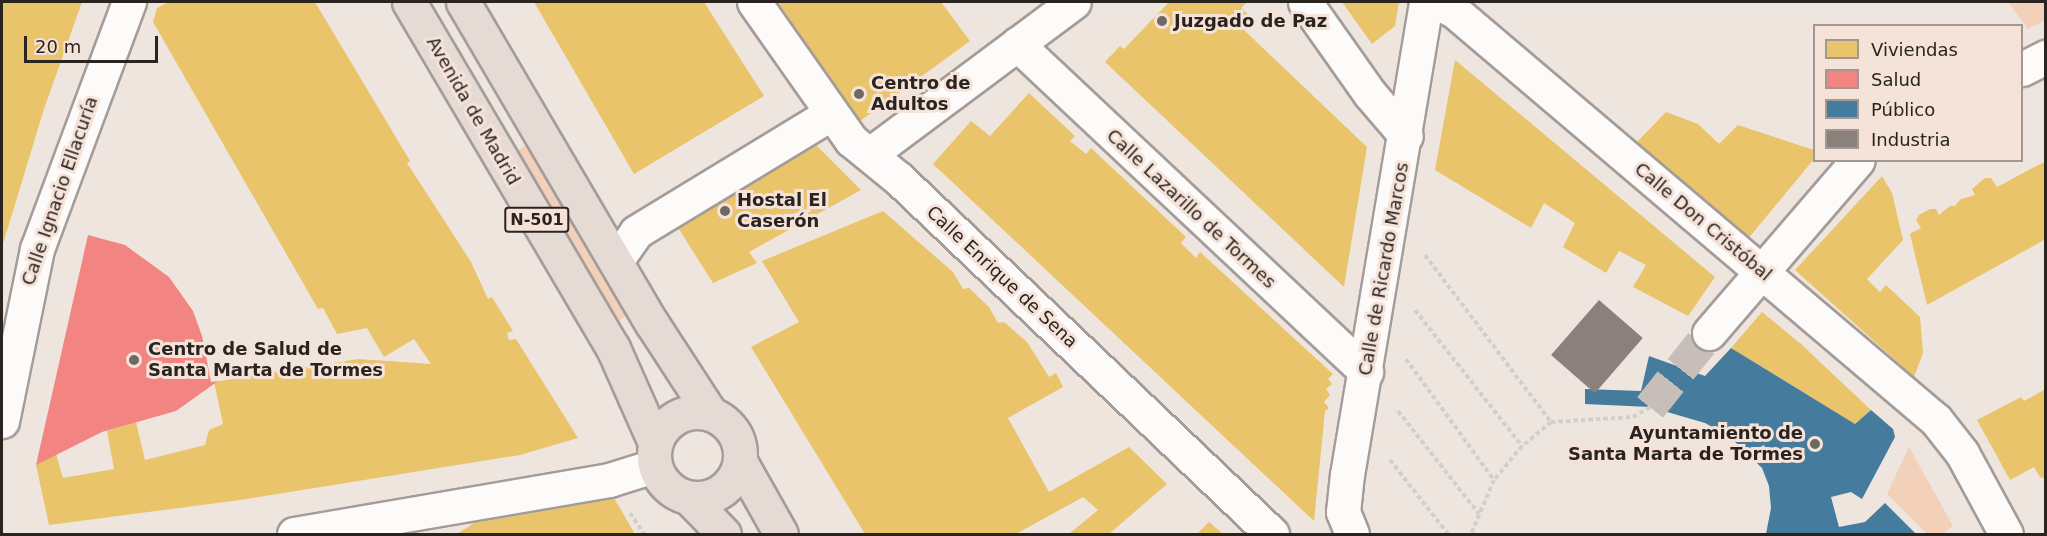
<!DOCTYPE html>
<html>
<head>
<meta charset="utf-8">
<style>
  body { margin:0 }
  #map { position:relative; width:2047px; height:536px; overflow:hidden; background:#efe5df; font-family:"DejaVu Sans",sans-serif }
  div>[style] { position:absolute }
  .green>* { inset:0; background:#f2d0ba; transform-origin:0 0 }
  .homes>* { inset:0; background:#e9c46a }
  .health>* { inset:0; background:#f28482 }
  .public>* { inset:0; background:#457b9d }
  .industry>* { inset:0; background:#8a817c; transform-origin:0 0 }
  .street-tunnel>* { height:33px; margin-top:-16.5px; transform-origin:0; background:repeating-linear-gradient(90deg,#c8beb9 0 33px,transparent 0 49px) }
  .path>* { height:4px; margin-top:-2px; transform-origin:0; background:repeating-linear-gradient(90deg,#d1cfcd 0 4.5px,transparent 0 7.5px) }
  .roads { filter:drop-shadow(2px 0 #a49c98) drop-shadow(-2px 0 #a49c98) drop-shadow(0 2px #a49c98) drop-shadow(0 -2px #a49c98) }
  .street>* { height:33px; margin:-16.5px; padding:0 16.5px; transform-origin:16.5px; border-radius:16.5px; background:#fdfbfa }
  .highway>* { height:33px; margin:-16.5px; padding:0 16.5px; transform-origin:16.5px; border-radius:16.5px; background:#e6dbd4 }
  .highway>.ring { margin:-16.5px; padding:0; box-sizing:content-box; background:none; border:33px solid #e6dbd4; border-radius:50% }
  .dots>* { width:16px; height:16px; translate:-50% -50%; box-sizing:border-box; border:3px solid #f5e3d9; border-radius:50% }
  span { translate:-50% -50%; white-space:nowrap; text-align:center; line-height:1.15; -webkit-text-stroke:6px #f5e3d9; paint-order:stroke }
  .shield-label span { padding:2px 4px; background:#f5e3d9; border:2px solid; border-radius:4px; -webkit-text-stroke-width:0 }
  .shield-label { font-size:16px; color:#2a2420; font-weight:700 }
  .poi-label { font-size:18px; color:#2a2420; font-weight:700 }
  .left { translate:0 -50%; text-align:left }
  .right { translate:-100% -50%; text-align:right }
  .street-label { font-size:18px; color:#2a2420 }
  .frame { position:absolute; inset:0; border:3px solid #2a2420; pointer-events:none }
  .legend { position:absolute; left:1813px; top:24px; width:210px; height:138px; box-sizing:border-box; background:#f5e3d9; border:2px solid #a4978f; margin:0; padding:8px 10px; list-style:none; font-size:18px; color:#2a2420 }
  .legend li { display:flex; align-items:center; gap:12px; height:30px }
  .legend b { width:30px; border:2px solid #a4978f }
  .scale { position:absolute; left:24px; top:36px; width:134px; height:27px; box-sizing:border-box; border:3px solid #2a2420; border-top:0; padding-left:8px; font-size:18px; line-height:21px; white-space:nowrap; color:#2a2420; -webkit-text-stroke:4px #f5e3d9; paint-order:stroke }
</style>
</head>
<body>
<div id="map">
  <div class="green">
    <div style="clip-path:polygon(2008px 2px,2045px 2px,2045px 20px,2028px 29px)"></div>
    <div style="left:530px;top:143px;width:198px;height:15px;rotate:59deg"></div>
    <div style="clip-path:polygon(1909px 447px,1953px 526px,1943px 534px,1927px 534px,1887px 494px)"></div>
  </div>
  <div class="homes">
    <div style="clip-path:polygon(2px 2px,82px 2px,44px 109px,2px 247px)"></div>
    <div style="clip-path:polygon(169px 2px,315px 2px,410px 161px,407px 163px,471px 262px,488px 299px,492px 297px,513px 331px,507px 333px,509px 340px,516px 339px,578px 438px,520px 455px,240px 500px,49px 525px,36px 465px,56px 454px,63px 478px,114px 469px,107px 431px,136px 422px,145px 460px,205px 445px,209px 430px,223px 424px,214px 382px,358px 359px,431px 364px,414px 339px,384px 357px,367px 328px,337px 334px,323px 308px,318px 309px,153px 22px,157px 8px)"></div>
    <div style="clip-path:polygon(534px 2px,704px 2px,764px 96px,634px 174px)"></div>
    <div style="clip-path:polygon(778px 2px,941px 2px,970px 41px,859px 122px)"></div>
    <div style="clip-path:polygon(1169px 2px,1247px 2px,1241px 8px,1254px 20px,1244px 30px,1367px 147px,1344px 287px,1105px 62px,1120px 46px,1124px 49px)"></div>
    <div style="clip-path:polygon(1342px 2px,1399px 2px,1395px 26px,1372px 44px)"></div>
    <div style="clip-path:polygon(1455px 60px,1715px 277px,1688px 316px,1633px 287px,1646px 265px,1619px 251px,1606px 273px,1563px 247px,1575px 223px,1544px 203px,1531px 228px,1435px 170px)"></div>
    <div style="clip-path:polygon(1029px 93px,1075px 136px,1070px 141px,1086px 154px,1091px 148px,1186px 237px,1181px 243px,1196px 258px,1200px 252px,1333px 374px,1328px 379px,1332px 384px,1326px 389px,1330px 395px,1324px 402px,1329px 408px,1325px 411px,1314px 521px,933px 164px,971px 121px,990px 136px)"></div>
    <div style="clip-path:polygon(1666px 112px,1698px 124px,1719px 144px,1738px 125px,1814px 150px,1814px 159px,1747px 240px,1637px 142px)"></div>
    <div style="clip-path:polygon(814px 143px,861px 190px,749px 252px,757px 263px,713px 283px,677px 226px)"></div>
    <div style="clip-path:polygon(2046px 161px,2046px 239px,1927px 305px,1910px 234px,1921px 228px,1916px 220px,1919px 215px,1930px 209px,1936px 209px,1939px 215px,1950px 206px,1955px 206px,1961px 199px,1975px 195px,1972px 189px,1985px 178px,1991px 178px,1997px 187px)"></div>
    <div style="clip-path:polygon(1882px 176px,1892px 193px,1903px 240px,1867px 279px,1880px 292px,1886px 285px,1920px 317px,1923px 353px,1914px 377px,1795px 270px)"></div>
    <div style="clip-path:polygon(883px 211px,953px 272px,963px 289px,969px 288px,989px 307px,998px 323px,1004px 322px,1027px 342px,1049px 377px,1056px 373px,1063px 387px,1008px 418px,1049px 492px,1129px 447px,1167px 484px,1109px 534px,1069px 534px,1098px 510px,1083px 497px,1016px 534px,865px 534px,751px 347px,799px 322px,762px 261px)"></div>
    <div style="clip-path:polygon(1762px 312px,1801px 344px,1871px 410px,1855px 424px,1731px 348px)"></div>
    <div style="clip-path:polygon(2046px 389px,2046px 479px,2040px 477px,2034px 467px,2010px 480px,1977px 420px,2021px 397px,2024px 401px)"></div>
    <div style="clip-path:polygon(614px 498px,635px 534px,457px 534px,474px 523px)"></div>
    <div style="clip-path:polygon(1209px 522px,1223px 534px,1197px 534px)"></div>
  </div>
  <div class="health">
    <div style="clip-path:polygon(88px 235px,125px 245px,169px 277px,193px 311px,202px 336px,211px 382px,218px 381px,176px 411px,102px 432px,36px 465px)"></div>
  </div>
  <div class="public">
    <div style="clip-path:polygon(1731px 348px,1855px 424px,1871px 410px,1893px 429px,1895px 437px,1862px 499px,1851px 492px,1831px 497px,1839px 527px,1865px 522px,1885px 503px,1916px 534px,1766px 534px,1771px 508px,1769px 486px,1762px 468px,1729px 436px,1705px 423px,1650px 407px,1585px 404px,1585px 389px,1641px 391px,1649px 356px,1705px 376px)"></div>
  </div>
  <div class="industry">
    <div style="left:1599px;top:300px;width:58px;height:73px;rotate:41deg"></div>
  </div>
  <div class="street-tunnel">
    <div style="left:1650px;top:407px;width:95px;rotate:-51.4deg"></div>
  </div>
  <div class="path">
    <div style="left:1425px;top:255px;width:209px;rotate:53deg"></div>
    <div style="left:1551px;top:422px;width:38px;rotate:140deg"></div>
    <div style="left:1522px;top:446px;width:44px;rotate:129.5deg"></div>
    <div style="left:1494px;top:480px;width:59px;rotate:113.1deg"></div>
    <div style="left:1415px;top:310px;width:173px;rotate:51.8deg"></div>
    <div style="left:1406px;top:359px;width:150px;rotate:54deg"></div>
    <div style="left:1398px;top:411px;width:131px;rotate:51.8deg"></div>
    <div style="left:1551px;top:422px;width:82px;rotate:-3.5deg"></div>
    <div style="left:1633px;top:417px;width:20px;rotate:-30deg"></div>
    <div style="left:1390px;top:460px;width:94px;rotate:51.9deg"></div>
    <div style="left:630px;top:513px;width:25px;rotate:56deg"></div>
  </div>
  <div class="roads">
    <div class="street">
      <div style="left:754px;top:2px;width:169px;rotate:54.9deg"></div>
      <div style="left:851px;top:140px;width:62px;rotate:39.1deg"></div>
      <div style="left:899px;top:179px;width:515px;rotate:43.58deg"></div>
      <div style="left:1305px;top:2px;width:113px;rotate:54.8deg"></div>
      <div style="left:1370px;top:94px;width:55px;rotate:49.4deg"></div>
      <div style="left:1435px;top:2px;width:21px;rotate:25deg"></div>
      <div style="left:1454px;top:11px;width:632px;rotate:40.32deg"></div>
      <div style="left:1936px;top:420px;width:42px;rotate:51.8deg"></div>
      <div style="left:1962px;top:453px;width:92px;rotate:61.5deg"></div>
      <div style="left:1017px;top:44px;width:479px;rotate:43.2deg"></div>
      <div style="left:2022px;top:69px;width:27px;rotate:-27deg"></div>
      <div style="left:870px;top:154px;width:254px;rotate:-36.7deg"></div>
      <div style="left:616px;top:261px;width:35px;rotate:-55deg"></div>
      <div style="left:636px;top:232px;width:227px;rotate:-31.3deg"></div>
      <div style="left:1709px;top:333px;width:228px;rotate:-49.3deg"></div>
      <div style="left:2px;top:421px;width:176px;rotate:-78.5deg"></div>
      <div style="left:37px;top:249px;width:264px;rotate:-69.6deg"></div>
      <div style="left:294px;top:534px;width:320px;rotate:-9.7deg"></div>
      <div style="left:609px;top:480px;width:47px;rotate:-17.3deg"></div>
      <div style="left:1352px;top:534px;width:24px;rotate:-112deg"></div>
      <div style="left:1343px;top:512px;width:37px;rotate:-84deg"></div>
      <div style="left:1347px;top:475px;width:480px;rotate:-80.5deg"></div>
    </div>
    <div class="highway">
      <div style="left:409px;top:2px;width:402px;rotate:59.5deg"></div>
      <div style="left:613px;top:348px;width:104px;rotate:66.1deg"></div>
      <div style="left:463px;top:2px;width:371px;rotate:59.6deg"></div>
      <div style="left:651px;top:322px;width:108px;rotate:57deg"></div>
      <div class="ring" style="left:654px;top:412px;width:53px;height:53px"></div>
      <div style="left:741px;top:463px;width:81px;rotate:60.6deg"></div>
      <div style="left:689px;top:498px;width:50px;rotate:45.8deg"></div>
    </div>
  </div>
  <div class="dots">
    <div style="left:1162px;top:21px;background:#6f6863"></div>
    <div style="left:859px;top:94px;background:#6f6863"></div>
    <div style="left:725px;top:211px;background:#6f6863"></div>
    <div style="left:134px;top:360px;background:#6f6863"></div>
    <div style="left:1815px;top:444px;background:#6f6863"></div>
  </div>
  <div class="shield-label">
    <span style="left:537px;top:220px">N-501</span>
  </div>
  <div class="poi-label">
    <span class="left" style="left:1174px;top:21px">Juzgado de Paz</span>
    <span class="left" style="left:871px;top:94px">Centro de<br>Adultos</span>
    <span class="left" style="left:737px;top:211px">Hostal El<br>Caserón</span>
    <span class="left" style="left:148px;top:360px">Centro de Salud de<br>Santa Marta de Tormes</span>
    <span class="right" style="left:1803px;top:444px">Ayuntamiento de<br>Santa Marta de Tormes</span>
  </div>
  <div class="street-label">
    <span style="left:473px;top:111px;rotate:60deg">Avenida de Madrid</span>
    <span style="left:60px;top:191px;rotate:-71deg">Calle Ignacio Ellacuría</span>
    <span style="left:1191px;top:209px;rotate:43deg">Calle Lazarillo de Tormes</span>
    <span style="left:1703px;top:222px;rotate:40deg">Calle Don Cristóbal</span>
    <span style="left:1384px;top:269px;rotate:-80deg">Calle de Ricardo Marcos</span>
    <span style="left:1002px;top:277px;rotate:43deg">Calle Enrique de Sena</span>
  </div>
  <div class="frame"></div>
  <ul class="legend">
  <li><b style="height:16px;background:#e9c46a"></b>Viviendas</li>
  <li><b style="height:16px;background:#f28482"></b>Salud</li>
  <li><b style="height:16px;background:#457b9d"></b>Público</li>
  <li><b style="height:16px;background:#8a817c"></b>Industria</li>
  </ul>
  <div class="scale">20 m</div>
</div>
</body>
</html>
